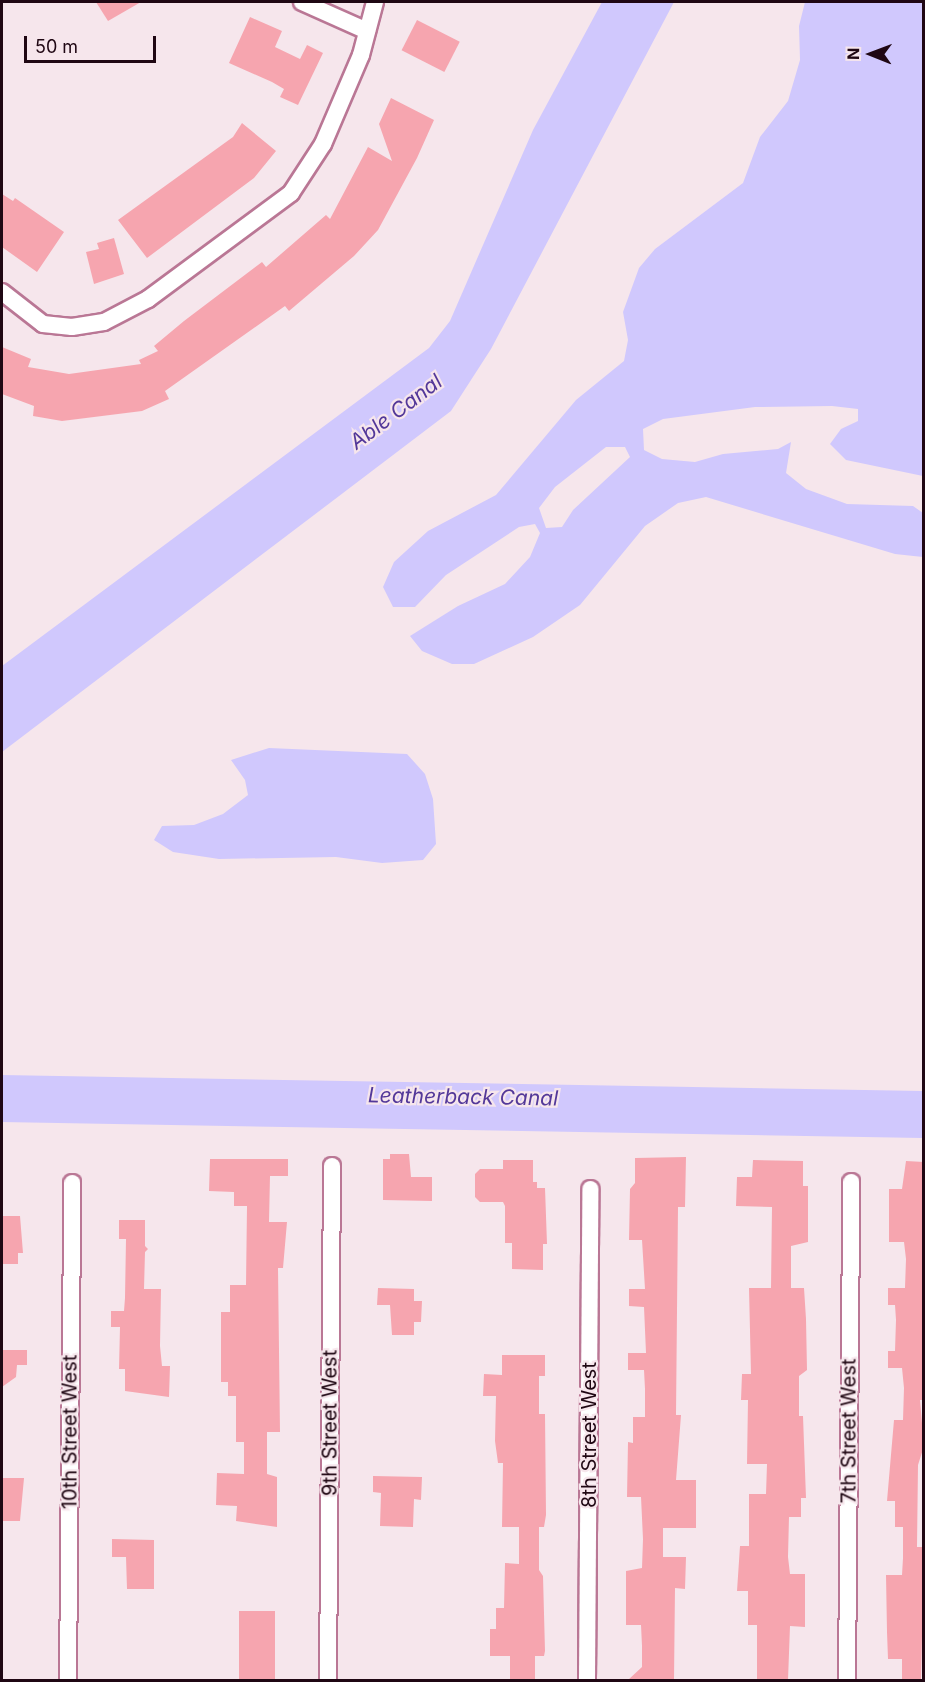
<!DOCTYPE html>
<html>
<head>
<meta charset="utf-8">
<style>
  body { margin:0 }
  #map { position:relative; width:925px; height:1682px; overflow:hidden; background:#f6e6ec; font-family:Inter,sans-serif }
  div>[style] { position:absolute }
  .water>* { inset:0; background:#d0c8fd; transform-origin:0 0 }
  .building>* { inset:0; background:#f6a5af; transform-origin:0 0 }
  .roads { filter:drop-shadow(2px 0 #ba7795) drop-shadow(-2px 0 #ba7795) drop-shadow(0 2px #ba7795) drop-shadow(0 -2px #ba7795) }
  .street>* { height:16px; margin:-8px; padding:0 8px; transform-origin:8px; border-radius:8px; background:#fff }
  span { translate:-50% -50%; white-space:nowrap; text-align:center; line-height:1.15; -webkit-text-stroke:4.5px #f6e6ec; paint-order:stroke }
  .street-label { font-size:20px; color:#1f0713 }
  .water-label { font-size:21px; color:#533899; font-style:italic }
  .frame { position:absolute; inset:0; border:3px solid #1f0713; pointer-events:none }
  .north { position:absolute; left:841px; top:24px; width:60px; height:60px; -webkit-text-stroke:4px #f6e6ec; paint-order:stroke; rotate:271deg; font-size:16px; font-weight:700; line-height:24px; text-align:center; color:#1f0713 }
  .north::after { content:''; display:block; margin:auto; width:21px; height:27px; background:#1f0713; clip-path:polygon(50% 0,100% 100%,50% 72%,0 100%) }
  .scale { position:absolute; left:24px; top:36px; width:132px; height:27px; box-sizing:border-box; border:3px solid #1f0713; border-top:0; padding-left:8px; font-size:18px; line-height:21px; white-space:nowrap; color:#1f0713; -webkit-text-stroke:4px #f6e6ec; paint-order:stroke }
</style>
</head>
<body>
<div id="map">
  <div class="water">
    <div style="clip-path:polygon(602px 2px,674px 2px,491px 349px,451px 411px,2px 752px,2px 666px,429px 348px,450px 321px,533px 130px)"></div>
    <div style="clip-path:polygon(evenodd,805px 2px,923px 2px,923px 476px,846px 460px,830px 444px,841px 429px,858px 421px,858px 409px,832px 406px,755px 407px,663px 419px,643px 429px,644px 450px,662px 459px,695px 462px,723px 454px,778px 449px,791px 442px,786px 473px,806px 489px,847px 504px,913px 506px,923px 513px,923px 557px,895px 554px,706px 497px,678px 503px,645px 526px,580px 605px,533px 637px,474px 664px,452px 664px,422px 651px,410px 636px,458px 606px,505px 584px,530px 557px,540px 533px,535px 524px,519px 527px,446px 575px,415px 607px,393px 607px,383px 587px,394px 562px,428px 531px,496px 495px,576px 400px,624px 361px,628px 340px,623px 312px,639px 268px,655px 249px,743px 183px,760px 137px,788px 101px,800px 60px,799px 26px,805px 2px,606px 447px,625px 447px,630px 457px,573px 510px,562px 527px,546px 528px,539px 508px,555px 487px,606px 447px)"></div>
    <div style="clip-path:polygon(269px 748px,407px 754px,425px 774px,433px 799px,436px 844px,423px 860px,382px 863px,336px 857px,219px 859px,173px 852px,154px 840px,162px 826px,194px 825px,223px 814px,248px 795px,245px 780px,231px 760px)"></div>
    <div style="left:2px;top:1075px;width:921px;height:47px;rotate:1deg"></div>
  </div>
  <div class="building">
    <div style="clip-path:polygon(96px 2px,141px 2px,108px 21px)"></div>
    <div style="clip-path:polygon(250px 17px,282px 31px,275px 47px,300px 59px,307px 45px,323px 53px,298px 105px,280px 97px,284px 89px,272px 82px,229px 63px)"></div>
    <div style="left:417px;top:20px;width:48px;height:34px;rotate:27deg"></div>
    <div style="clip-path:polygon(391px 98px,434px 120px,417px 158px,378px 230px,354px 256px,289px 311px,285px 306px,165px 391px,169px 399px,142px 411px,62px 421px,33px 416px,34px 406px,2px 394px,2px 347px,31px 359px,28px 367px,69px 374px,141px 364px,139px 360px,158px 351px,154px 346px,184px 321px,262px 262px,266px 267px,326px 215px,330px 219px,368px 147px,392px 161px,379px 124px)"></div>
    <div style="clip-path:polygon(242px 123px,276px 151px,254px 178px,147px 258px,118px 220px,233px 137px)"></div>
    <div style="clip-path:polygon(2px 194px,13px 201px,15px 198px,64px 232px,37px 272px,2px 247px)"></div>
    <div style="clip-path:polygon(114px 238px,124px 274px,94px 284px,86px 252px,99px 249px,97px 243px)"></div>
    <div style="clip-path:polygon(390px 1154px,409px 1154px,411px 1177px,432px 1177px,432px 1201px,383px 1200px,383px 1159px,390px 1159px)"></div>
    <div style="clip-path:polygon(686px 1157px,685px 1207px,678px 1207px,676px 1415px,681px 1415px,676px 1480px,696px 1480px,696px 1528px,663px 1528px,663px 1557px,686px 1557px,685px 1589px,675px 1588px,674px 1680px,628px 1680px,642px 1667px,642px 1646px,641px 1625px,626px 1625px,626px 1571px,642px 1568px,643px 1539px,641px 1497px,627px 1497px,628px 1442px,633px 1443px,633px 1417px,645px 1417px,645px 1389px,644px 1370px,628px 1370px,628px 1353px,646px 1353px,644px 1307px,629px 1306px,629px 1289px,645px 1289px,642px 1240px,629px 1240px,630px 1189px,635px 1183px,635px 1158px)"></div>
    <div style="clip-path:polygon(210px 1159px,288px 1159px,288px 1176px,270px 1176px,269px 1222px,287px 1222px,283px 1268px,278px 1268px,280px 1432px,267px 1432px,267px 1474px,277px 1477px,277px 1527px,236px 1521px,237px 1506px,216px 1505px,217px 1473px,244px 1474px,244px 1442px,236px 1442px,236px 1396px,228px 1396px,228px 1382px,221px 1382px,221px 1312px,230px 1312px,230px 1285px,246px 1285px,247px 1206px,234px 1206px,234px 1192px,209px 1191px)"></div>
    <div style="clip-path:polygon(503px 1160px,533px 1160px,533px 1182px,537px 1182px,537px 1188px,545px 1188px,547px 1244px,543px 1244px,543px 1270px,512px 1269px,512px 1243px,505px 1243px,505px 1206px,503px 1202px,480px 1202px,475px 1197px,475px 1174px,480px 1169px,503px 1169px)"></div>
    <div style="clip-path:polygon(753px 1160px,803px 1161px,803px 1186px,808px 1186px,808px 1242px,791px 1246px,791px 1288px,804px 1288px,806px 1319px,807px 1370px,799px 1376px,799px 1416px,803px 1416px,806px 1498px,801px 1498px,801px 1517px,789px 1517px,788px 1557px,790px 1574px,805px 1574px,805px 1627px,790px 1626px,788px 1680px,757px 1680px,757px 1625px,748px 1625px,748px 1591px,737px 1591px,740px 1546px,749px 1546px,749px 1494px,766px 1494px,767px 1464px,747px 1464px,748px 1400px,741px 1400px,742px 1374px,751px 1374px,749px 1288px,771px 1288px,772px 1207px,736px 1206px,737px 1177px,752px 1177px)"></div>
    <div style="clip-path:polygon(906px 1161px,924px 1162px,924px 1400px,920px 1400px,924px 1446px,918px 1465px,917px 1547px,924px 1547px,921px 1680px,902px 1680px,902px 1659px,888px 1659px,887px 1632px,886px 1575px,902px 1575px,903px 1558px,903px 1527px,895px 1527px,895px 1501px,887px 1501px,894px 1420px,903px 1420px,904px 1388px,902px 1368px,888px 1368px,888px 1351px,895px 1351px,896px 1320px,895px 1305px,888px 1305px,888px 1288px,905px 1288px,906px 1259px,904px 1242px,889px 1242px,889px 1189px,902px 1189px)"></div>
    <div style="clip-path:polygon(2px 1216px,20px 1216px,23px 1253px,18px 1253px,18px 1264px,2px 1264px)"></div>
    <div style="clip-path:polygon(119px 1220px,145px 1220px,145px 1246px,148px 1249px,145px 1252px,144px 1289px,161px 1289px,160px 1346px,162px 1366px,170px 1366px,169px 1397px,125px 1391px,125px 1369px,119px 1369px,120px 1327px,111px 1327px,111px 1311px,124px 1311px,125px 1298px,126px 1239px,119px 1239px)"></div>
    <div style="clip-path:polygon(378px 1288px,414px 1289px,414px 1301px,422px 1301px,421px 1322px,414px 1322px,414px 1335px,392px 1335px,390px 1305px,377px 1305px)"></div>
    <div style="clip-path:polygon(2px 1350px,27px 1350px,27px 1365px,17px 1365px,16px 1377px,2px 1387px)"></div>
    <div style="clip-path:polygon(502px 1355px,545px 1355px,545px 1376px,539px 1376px,539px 1414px,545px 1414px,546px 1515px,544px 1527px,539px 1527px,539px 1570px,543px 1576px,545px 1651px,544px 1656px,535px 1656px,535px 1680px,510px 1680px,510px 1656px,490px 1656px,490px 1629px,496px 1629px,496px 1608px,504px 1608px,505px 1563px,519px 1564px,519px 1527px,502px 1527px,503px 1463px,498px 1463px,495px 1441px,496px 1396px,483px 1396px,484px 1374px,502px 1375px)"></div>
    <div style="clip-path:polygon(373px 1476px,422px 1477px,421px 1500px,414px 1499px,413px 1527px,380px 1526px,381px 1493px,373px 1492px)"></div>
    <div style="clip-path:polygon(2px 1478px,24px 1478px,20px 1521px,2px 1521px)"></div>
    <div style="clip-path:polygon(112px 1539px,154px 1540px,154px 1589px,127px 1589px,126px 1557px,112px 1557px)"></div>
    <div style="left:239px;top:1611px;width:36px;height:69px"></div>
  </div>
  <div class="roads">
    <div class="street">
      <div style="left:302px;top:2px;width:71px;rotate:24deg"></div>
      <div style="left:2px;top:292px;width:52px;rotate:38deg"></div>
      <div style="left:43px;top:324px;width:29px;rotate:6deg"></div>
      <div style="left:72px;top:327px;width:32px;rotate:-9deg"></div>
      <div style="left:104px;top:322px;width:50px;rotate:-27.6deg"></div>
      <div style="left:148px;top:299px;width:178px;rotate:-36.5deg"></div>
      <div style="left:291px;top:193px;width:59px;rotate:-56.9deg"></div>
      <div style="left:323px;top:144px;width:97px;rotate:-66.9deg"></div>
      <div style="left:361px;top:55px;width:55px;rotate:-75.2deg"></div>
      <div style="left:68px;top:1680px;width:497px;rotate:-89.5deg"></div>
      <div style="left:328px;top:1680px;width:514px;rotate:-89.55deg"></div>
      <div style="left:587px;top:1680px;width:491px;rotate:-89.6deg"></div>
      <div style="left:847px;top:1680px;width:498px;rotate:-89.5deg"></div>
    </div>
  </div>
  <div class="street-label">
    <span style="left:330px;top:1423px;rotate:-90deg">9th Street West</span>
    <span style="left:849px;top:1431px;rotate:-90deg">7th Street West</span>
    <span style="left:70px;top:1432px;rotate:-90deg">10th Street West</span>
    <span style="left:589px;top:1435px;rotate:-90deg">8th Street West</span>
  </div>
  <div class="water-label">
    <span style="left:396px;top:412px;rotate:-37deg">Able Canal</span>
    <span style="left:463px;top:1097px;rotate:1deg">Leatherback Canal</span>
  </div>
  <div class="frame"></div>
  <div class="north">N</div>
  <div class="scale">50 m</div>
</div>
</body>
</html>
